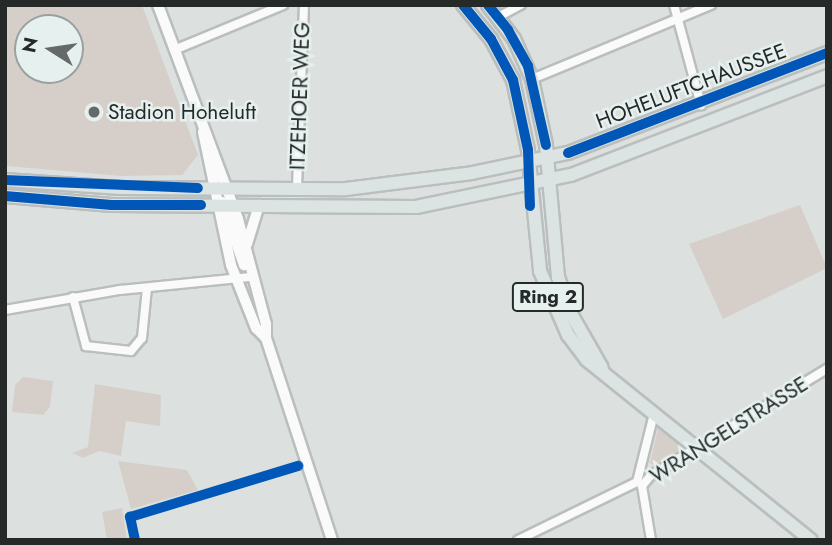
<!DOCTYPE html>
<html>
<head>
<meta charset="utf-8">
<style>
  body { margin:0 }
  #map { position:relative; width:832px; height:545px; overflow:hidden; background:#dce1e0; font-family:Jost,sans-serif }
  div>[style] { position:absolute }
  .green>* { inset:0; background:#d6cfc9 }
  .roads { filter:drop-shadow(2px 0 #babebd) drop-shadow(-2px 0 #babebd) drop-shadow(0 2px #babebd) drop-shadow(0 -2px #babebd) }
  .minor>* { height:8px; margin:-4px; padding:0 4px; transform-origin:4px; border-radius:4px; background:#fafafa }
  .tertiary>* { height:10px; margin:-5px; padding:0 5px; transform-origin:5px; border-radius:5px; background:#fafafa }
  .primary>* { height:12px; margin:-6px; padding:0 6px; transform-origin:6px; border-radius:6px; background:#dbe4e3 }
  .cycleway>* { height:10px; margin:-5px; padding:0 5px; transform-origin:5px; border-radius:5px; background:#0057b8 }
  .dots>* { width:19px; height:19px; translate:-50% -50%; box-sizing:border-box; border:4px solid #e6f1ef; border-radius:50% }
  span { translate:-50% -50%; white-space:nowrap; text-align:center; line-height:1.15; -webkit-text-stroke:5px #e6f1ef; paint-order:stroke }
  .shield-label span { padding:2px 5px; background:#e6f1ef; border:2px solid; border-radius:5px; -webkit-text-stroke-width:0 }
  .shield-label { font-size:19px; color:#252928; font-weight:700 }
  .street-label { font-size:21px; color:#252928 }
  .poi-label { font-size:21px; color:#252928 }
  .left { translate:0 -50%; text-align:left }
  .frame { position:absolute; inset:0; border:7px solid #252928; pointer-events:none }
  .north { position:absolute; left:14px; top:14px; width:70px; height:70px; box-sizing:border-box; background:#e6f1ef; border:2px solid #99a19f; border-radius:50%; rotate:282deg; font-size:19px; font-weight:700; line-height:28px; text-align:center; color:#252928 }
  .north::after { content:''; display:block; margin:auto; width:24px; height:32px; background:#656968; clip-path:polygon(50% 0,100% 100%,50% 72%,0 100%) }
</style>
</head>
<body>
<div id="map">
  <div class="green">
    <div style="clip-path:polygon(evenodd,11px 5px,142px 5px,198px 155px,182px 175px,121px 176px,6px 166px,5px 7px,11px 5px,70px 28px,70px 70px,28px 70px,28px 28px,70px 28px)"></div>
    <div style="clip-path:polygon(800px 205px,827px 268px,723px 319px,689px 244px)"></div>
    <div style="clip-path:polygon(23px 377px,53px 381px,50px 407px,43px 415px,12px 412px,15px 385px)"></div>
    <div style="clip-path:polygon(95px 384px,161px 395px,160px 426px,126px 421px,121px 456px,99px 451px,83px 458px,72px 453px,88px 447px)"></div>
    <div style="clip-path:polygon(658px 428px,684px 447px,654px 466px,650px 463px)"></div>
    <div style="clip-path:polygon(118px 461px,187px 470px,198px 490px,131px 509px)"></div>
    <div style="clip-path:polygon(122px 508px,127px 540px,107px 540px,102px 512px)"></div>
  </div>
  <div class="roads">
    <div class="minor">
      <div style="left:674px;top:5px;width:104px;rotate:74.9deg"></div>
      <div style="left:498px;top:17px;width:26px;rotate:-28deg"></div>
      <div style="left:174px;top:50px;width:118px;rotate:-22.4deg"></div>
      <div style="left:532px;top:79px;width:194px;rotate:-22.5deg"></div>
      <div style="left:297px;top:187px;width:182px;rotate:-87.8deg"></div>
      <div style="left:73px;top:297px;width:51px;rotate:75.1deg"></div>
      <div style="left:86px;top:346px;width:45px;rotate:6.3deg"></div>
      <div style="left:131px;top:351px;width:17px;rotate:-50deg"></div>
      <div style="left:142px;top:338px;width:50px;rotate:-84.3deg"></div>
      <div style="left:5px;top:310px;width:117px;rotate:-9.9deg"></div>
      <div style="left:120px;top:290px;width:132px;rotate:-5.7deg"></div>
      <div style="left:637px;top:482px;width:70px;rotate:-76deg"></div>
      <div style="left:642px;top:486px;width:13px;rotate:-51deg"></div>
      <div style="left:650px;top:476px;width:207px;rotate:-31.2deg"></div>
      <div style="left:642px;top:486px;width:55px;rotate:80.5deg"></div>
      <div style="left:518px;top:540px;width:132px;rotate:-26deg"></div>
    </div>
    <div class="tertiary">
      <div style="left:158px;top:5px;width:228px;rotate:69.5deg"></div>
      <div style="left:238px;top:219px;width:109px;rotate:75.1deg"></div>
      <div style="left:266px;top:324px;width:14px;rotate:90deg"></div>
      <div style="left:266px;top:338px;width:213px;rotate:71.9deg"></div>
      <div style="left:203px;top:132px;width:136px;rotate:78.1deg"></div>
      <div style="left:231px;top:265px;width:68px;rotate:68.4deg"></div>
      <div style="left:256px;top:328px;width:14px;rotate:45deg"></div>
      <div style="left:222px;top:202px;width:67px;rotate:70.8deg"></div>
      <div style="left:247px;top:244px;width:41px;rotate:-72.9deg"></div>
    </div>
    <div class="primary">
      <div style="left:463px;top:5px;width:44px;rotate:50.5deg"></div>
      <div style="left:491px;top:39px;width:47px;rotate:61.8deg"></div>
      <div style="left:513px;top:80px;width:72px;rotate:77.9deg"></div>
      <div style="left:528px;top:150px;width:122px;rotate:84.3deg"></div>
      <div style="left:540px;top:271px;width:70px;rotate:66.4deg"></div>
      <div style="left:568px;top:335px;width:31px;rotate:53deg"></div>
      <div style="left:587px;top:360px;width:287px;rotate:38.8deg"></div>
      <div style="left:488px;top:5px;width:43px;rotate:52.6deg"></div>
      <div style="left:514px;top:39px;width:44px;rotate:65.8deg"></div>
      <div style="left:532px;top:79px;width:67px;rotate:78deg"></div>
      <div style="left:546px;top:145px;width:133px;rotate:84.8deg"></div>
      <div style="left:558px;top:277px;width:37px;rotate:71deg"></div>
      <div style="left:570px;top:312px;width:64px;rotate:60.3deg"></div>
      <div style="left:5px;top:180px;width:116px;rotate:3.9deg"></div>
      <div style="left:121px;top:188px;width:225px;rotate:0.3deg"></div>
      <div style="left:346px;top:189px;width:127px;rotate:-7.2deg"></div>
      <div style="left:472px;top:173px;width:98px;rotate:-11.8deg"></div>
      <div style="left:568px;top:153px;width:278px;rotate:-21.1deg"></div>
      <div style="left:5px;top:196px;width:107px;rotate:4.8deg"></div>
      <div style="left:112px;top:205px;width:304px;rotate:0.4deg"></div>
      <div style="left:416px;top:207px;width:158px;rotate:-11.7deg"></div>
      <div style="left:571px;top:175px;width:274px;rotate:-21.1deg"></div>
    </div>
  </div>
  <div class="cycleway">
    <div style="left:463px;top:5px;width:44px;rotate:50.5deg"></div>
    <div style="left:491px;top:39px;width:47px;rotate:61.8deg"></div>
    <div style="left:513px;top:80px;width:72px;rotate:77.9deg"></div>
    <div style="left:528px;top:150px;width:56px;rotate:88deg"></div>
    <div style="left:488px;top:5px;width:32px;rotate:51deg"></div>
    <div style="left:508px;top:30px;width:41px;rotate:60.9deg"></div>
    <div style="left:528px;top:66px;width:81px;rotate:77.2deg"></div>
    <div style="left:568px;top:153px;width:278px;rotate:-21.1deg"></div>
    <div style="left:5px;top:180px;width:193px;rotate:2.4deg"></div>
    <div style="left:5px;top:196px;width:107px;rotate:4.8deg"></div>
    <div style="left:112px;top:205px;width:89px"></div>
    <div style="left:135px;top:540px;width:24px;rotate:-102deg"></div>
    <div style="left:130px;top:517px;width:176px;rotate:-16.9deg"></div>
  </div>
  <div class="dots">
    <div style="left:94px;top:112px;background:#656968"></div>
  </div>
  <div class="shield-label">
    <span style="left:548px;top:297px">Ring 2</span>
  </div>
  <div class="street-label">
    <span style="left:691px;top:86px;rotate:-21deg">HOHELUFTCHAUSSEE</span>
    <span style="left:300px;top:96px;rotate:-88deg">ITZEHOER WEG</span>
    <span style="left:729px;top:430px;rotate:-32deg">WRANGELSTRASSE</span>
  </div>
  <div class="poi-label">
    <span class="left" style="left:108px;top:112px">Stadion Hoheluft</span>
  </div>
  <div class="frame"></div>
  <div class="north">N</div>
</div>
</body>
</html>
